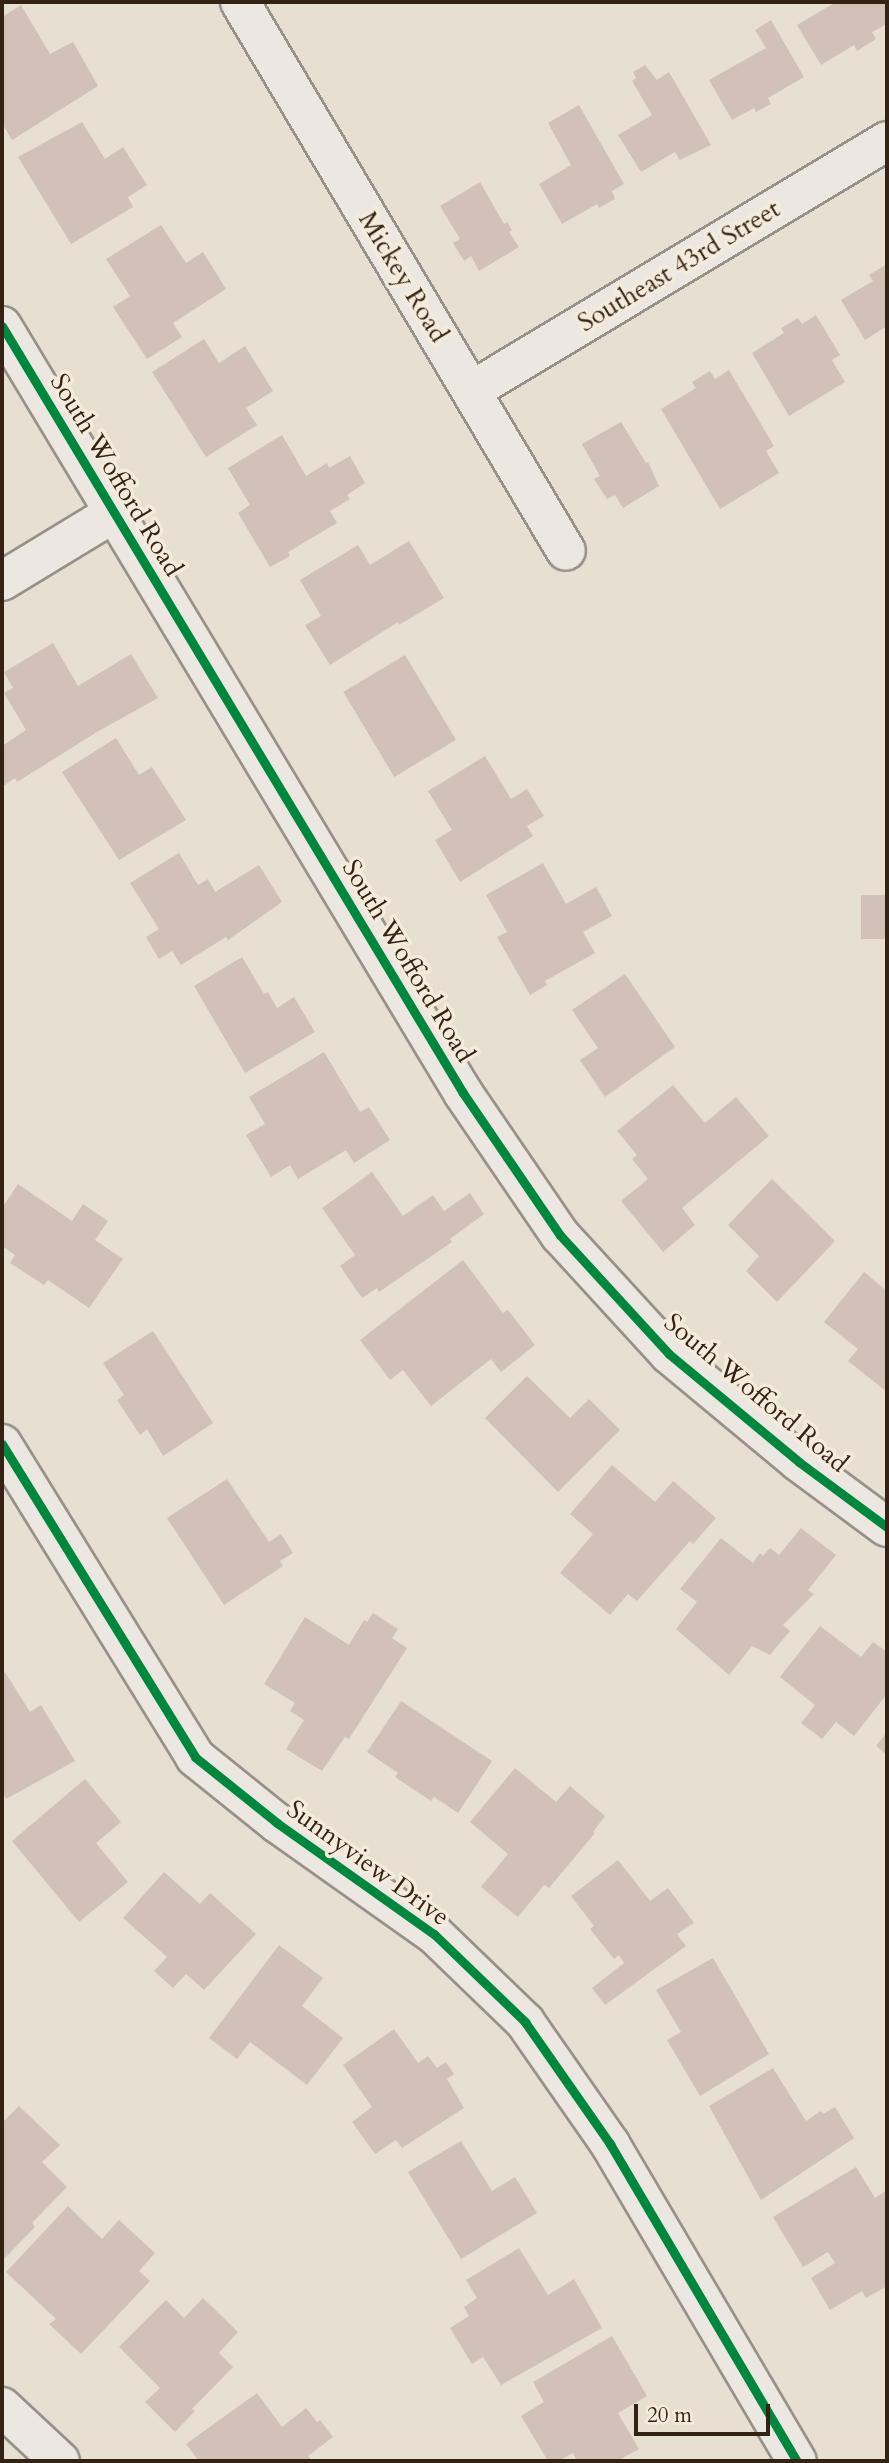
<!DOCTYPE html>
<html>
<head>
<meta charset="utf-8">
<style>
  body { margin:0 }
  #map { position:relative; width:889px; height:2463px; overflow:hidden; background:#e7dfd2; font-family:Cardo,serif }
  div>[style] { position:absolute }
  .building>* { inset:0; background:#d2c1b9; transform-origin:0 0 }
  .roads { filter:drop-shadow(2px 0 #989188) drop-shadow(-2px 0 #989188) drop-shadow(0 2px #989188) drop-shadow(0 -2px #989188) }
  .street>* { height:38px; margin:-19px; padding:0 19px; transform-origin:19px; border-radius:19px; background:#ece8e1 }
  .cycleway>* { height:9px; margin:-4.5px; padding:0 4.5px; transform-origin:4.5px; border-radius:4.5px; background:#00873e }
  span { translate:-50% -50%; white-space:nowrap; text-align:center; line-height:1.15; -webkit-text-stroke:7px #f5ebdc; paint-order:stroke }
  .street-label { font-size:26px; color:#332314 }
  .frame { position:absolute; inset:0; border:4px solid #332314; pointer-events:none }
  .scale { position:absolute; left:634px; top:2404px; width:136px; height:32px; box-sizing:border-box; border:4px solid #332314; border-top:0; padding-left:9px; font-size:21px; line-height:24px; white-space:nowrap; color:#332314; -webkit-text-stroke:5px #f5ebdc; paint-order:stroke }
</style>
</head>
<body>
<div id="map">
  <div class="building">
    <div style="clip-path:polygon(836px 2px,887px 2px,887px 24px,872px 32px,876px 39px,857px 51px,854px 45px,821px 65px,797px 25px)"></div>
    <div style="clip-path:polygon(21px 5px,50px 54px,73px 42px,98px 86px,12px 140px,2px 123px,2px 17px)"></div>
    <div style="clip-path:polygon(771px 20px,804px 77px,768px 98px,771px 104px,756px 112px,754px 108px,732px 120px,709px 80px,766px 48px,755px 30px)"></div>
    <div style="clip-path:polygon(645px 65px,657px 80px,669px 72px,711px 145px,680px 160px,675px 152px,641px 172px,618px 135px,652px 115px,632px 81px,636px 78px,633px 72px)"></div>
    <div style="clip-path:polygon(579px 105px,624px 184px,612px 191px,615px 199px,599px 208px,597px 204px,562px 224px,539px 184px,571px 165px,548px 123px)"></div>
    <div style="clip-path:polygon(82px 122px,105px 159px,123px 147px,147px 185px,128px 197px,133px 207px,71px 244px,18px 157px)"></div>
    <div style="clip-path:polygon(480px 182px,504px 224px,507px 222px,512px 230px,509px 232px,519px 247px,479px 271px,471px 256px,464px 261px,453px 243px,460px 239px,440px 206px)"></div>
    <div style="clip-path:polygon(161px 225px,186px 263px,203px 252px,226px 289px,173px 323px,182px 337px,147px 359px,113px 307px,130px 296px,106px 259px)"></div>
    <div style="clip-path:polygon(887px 264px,887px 326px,865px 340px,841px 300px,873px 281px,869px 275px)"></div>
    <div style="clip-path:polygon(816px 315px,840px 355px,832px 360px,845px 382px,789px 416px,752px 353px,784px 333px,781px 328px,798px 318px,802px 324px)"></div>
    <div style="clip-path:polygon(204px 339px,219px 363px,245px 346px,273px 391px,246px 408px,257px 425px,206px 457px,152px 372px)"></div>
    <div style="clip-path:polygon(729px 370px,774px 446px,766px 451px,779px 473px,720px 509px,661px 409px,696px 388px,692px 382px,710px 371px,715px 379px)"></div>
    <div style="clip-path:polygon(621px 422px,646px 463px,648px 462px,659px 486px,623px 508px,615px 495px,607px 499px,594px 479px,600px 476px,582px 444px)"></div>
    <div style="clip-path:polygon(282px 435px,306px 476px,327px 463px,329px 468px,350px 456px,365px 483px,347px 495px,350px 499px,330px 511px,337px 523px,288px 552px,290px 556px,270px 567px,238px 513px,250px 505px,228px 468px)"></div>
    <div style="clip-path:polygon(409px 541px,444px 598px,399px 625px,398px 622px,330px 665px,305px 625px,321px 616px,300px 580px,358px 545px,370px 565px)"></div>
    <div style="clip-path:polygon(53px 643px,78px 686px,131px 654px,158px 698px,97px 732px,17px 782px,15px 778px,2px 787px,2px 746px,26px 730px,4px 693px,13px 688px,4px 672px)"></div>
    <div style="left:405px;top:655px;width:99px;height:72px;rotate:59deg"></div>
    <div style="clip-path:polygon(116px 738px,139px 775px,152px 767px,186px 820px,119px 860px,62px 772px)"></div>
    <div style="clip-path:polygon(485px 756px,511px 799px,527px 789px,544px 816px,527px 826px,533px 836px,460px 882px,435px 840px,452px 830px,428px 791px)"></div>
    <div style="clip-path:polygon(179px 853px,198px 885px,208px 879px,215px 892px,259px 865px,282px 902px,228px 940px,226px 937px,181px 965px,172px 951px,159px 959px,146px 937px,159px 929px,130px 883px)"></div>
    <div style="clip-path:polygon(543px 863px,566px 904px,596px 887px,612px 916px,583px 932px,595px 953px,545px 981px,547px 985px,530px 995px,497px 937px,507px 932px,486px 895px)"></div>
    <div style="left:861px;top:895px;width:26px;height:44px"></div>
    <div style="clip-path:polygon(242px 957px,264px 994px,268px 992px,277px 1008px,294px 997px,315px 1032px,245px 1073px,194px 986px)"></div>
    <div style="clip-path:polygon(625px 974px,675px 1047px,605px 1097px,580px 1060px,598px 1048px,572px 1010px)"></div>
    <div style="clip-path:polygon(324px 1052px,360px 1112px,369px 1107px,390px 1140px,354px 1163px,346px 1150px,298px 1179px,290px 1165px,271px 1177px,246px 1135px,265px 1124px,249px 1097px)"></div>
    <div style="clip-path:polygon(673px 1085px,705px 1123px,736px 1097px,769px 1136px,682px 1208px,695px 1225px,663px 1252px,621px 1201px,648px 1179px,632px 1159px,637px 1155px,617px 1131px)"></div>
    <div style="clip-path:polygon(372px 1172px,403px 1216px,433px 1195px,444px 1211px,470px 1193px,484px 1214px,450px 1239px,452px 1242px,379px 1292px,377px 1288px,362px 1298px,340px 1266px,355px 1255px,322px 1208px)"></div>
    <div style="clip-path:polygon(772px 1179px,835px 1241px,777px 1302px,746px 1271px,759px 1256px,728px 1225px)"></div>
    <div style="clip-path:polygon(18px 1184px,72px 1221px,83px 1204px,108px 1221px,95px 1240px,123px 1259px,89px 1308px,48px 1280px,44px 1285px,10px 1263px,15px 1255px,2px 1246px,2px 1208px)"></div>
    <div style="clip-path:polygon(463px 1260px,503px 1313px,508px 1310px,535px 1345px,501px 1372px,491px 1359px,431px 1406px,403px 1370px,390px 1380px,360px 1340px)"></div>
    <div style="clip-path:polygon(864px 1272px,887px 1291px,887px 1392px,848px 1361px,858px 1349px,824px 1322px)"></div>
    <div style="clip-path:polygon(153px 1331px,213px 1423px,163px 1456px,147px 1429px,140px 1435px,117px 1400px,124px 1395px,103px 1363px)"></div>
    <div style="clip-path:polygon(527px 1376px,570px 1418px,589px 1399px,620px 1430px,558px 1492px,485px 1418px)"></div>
    <div style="clip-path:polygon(612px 1465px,655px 1502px,673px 1481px,716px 1518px,693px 1544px,690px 1541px,637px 1601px,628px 1594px,610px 1615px,560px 1573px,593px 1534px,570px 1514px)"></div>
    <div style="clip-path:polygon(227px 1479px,269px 1542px,281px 1534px,293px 1553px,280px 1561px,283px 1566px,224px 1605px,167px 1518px)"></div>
    <div style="clip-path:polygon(801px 1528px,836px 1555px,808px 1590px,814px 1594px,783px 1625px,790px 1631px,770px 1655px,752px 1646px,729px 1675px,676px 1629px,697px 1602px,680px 1589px,721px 1538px,753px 1563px,760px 1553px,763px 1556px,770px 1548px,779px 1555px)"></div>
    <div style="clip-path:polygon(373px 1613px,398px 1629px,392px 1638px,407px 1648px,349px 1739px,345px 1737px,322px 1771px,286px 1749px,304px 1720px,290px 1711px,295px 1703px,264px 1684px,305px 1617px,349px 1645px,364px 1620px,367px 1622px)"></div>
    <div style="clip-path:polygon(820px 1626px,861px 1657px,873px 1642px,887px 1652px,887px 1694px,854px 1736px,836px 1722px,822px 1739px,801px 1723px,815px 1705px,780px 1677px)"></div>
    <div style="clip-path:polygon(5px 1672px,30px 1712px,41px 1705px,75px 1761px,6px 1799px,2px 1792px,2px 1674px)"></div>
    <div style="clip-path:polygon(401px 1701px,492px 1761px,458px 1813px,434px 1797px,431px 1801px,395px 1777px,398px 1773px,367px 1752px)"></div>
    <div style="clip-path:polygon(887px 1732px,887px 1755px,876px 1746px)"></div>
    <div style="clip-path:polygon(515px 1768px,556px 1802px,570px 1786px,605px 1816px,593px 1832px,595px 1833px,549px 1888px,544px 1885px,518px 1917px,481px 1887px,508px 1854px,470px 1822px)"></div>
    <div style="clip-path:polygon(85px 1779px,121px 1822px,96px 1843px,128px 1882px,79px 1922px,12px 1841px)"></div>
    <div style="clip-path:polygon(618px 1860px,650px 1901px,668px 1888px,694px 1923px,677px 1934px,686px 1946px,605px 2005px,592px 1988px,624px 1963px,619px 1955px,614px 1959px,590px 1929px,594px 1926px,571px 1896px)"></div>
    <div style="clip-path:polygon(164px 1872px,200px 1904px,210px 1893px,256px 1934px,204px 1990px,186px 1974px,173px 1988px,154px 1971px,167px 1957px,123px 1918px)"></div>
    <div style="clip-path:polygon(279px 1945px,323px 1978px,302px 2006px,343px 2038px,307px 2085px,250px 2042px,237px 2059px,209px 2038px)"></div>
    <div style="clip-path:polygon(713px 1958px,769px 2054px,700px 2096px,667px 2040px,681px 2032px,656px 1990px)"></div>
    <div style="clip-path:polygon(394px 2029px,418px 2063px,428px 2056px,437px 2068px,446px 2062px,454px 2074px,447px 2079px,464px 2108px,402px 2148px,396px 2140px,375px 2154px,352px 2122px,372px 2107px,343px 2065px)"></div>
    <div style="clip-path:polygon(773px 2068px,806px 2121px,821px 2111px,823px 2114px,835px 2107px,854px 2138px,761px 2200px,709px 2106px)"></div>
    <div style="clip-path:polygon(19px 2106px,60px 2145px,42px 2162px,67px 2187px,32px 2223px,35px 2227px,2px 2261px,2px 2123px)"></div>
    <div style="clip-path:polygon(461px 2141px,492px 2191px,515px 2177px,537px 2213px,461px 2259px,408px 2172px)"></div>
    <div style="clip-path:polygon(856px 2167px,875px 2198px,887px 2190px,887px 2286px,866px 2298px,862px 2291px,830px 2310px,811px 2278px,835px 2263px,828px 2252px,803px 2267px,773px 2217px)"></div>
    <div style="clip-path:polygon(68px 2206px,102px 2239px,119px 2220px,155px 2253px,139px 2271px,150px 2281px,81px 2354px,49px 2324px,56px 2319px,6px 2272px)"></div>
    <div style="clip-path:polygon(519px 2248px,548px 2295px,574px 2279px,602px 2328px,501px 2385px,483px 2357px,472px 2364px,450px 2328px,469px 2316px,464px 2307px,477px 2298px,466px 2280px)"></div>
    <div style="clip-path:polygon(203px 2298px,238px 2332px,219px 2353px,233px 2367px,192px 2409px,195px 2411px,175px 2432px,145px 2402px,160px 2388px,119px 2347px,166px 2300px,184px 2318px)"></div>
    <div style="clip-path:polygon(612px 2336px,647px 2396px,618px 2413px,639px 2449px,617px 2461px,577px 2461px,573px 2453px,559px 2461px,548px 2461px,521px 2416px,544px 2402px,533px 2382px)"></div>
    <div style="clip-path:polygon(257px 2393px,282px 2427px,306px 2408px,317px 2422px,320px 2420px,333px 2437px,308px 2456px,312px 2461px,199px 2461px,186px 2444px)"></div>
  </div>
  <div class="roads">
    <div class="street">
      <div style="left:240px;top:2px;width:638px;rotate:59.3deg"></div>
      <div style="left:2px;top:326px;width:895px;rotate:58.99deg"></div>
      <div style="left:463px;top:1093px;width:172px;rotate:55.7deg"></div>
      <div style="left:560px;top:1235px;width:161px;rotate:47.5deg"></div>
      <div style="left:669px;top:1354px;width:169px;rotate:39.7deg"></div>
      <div style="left:799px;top:1462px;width:109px;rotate:36.5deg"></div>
      <div style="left:471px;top:391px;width:485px;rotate:-31deg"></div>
      <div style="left:2px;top:581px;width:131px;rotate:-31.3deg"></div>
      <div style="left:2px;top:1444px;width:368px;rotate:58.3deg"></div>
      <div style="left:195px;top:1757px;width:105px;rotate:38.8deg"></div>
      <div style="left:277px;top:1823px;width:192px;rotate:35.3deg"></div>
      <div style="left:434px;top:1934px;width:127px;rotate:44deg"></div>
      <div style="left:525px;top:2022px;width:149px;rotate:55.1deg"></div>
      <div style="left:610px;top:2144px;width:368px;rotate:59.5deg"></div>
      <div style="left:2px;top:2407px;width:79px;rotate:43deg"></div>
    </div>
  </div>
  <div class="cycleway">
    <div style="left:2px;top:326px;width:895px;rotate:58.99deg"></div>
    <div style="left:463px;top:1093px;width:172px;rotate:55.7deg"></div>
    <div style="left:560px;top:1235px;width:161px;rotate:47.5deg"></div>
    <div style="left:669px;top:1354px;width:169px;rotate:39.7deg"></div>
    <div style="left:799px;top:1462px;width:109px;rotate:36.5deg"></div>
    <div style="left:2px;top:1444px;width:368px;rotate:58.3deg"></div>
    <div style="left:195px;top:1757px;width:105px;rotate:38.8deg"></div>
    <div style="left:277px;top:1823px;width:192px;rotate:35.3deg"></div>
    <div style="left:434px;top:1934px;width:127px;rotate:44deg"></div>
    <div style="left:525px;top:2022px;width:149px;rotate:55.1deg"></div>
    <div style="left:610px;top:2144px;width:368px;rotate:59.5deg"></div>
  </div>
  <div class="street-label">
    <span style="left:679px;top:266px;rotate:-31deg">Southeast 43rd Street</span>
    <span style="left:403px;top:277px;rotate:59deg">Mickey Road</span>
    <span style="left:116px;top:475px;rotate:59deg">South Wofford Road</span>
    <span style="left:408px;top:961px;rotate:59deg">South Wofford Road</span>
    <span style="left:756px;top:1393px;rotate:40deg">South Wofford Road</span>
    <span style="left:368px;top:1863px;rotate:36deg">Sunnyview Drive</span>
  </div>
  <div class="frame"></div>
  <div class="scale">20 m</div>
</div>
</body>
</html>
